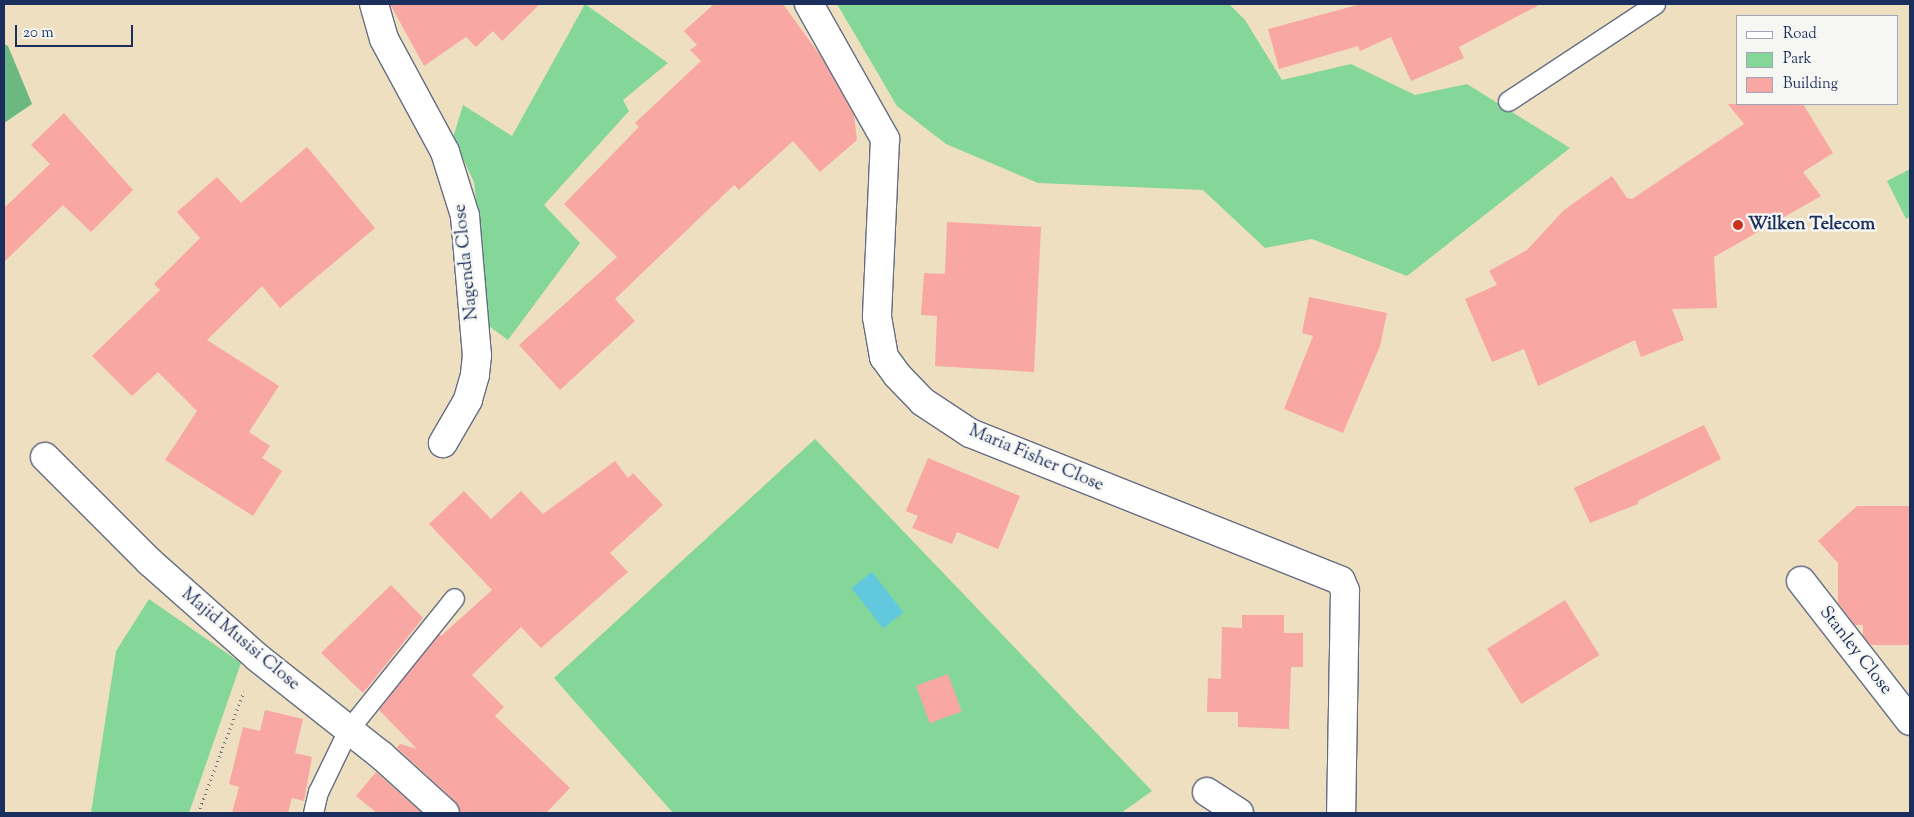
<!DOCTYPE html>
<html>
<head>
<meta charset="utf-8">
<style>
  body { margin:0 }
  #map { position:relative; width:1914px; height:817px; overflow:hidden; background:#efdfc1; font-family:"Sorts Mill Goudy",serif }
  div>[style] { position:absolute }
  .green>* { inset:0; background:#84d799 }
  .forest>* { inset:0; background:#6bb881 }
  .water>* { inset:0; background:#61c8dd; transform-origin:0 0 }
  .building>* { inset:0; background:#f8a7a2; transform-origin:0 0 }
  .path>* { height:3px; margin-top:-1.5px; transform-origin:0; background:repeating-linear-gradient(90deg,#656d81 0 1px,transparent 0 5px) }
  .roads { filter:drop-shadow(1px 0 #656d81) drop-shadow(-1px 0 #656d81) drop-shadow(0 1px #656d81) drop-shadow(0 -1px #656d81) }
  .lane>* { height:19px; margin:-9.5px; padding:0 9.5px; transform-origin:9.5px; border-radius:9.5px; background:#fff }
  .street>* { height:28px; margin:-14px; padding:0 14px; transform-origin:14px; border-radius:14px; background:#fff }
  .dots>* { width:14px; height:14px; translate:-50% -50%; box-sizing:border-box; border:2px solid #f6f6f2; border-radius:50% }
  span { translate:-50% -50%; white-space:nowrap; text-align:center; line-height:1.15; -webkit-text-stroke:5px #f6f6f2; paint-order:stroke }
  .poi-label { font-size:18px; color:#1b2f5e; font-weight:700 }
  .left { translate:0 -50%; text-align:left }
  .street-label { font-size:18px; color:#1b2f5e }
  .frame { position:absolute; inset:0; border:5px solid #1b2f5e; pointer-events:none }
  .legend { position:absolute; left:1736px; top:15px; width:162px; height:90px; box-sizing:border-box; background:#f6f6f2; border:1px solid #9ea6b7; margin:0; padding:6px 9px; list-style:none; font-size:15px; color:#1b2f5e }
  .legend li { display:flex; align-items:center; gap:10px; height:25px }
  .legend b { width:25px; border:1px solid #9ea6b7 }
  .scale { position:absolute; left:15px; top:25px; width:118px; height:22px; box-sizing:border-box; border:2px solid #1b2f5e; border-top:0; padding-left:6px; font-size:15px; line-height:18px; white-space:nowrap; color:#1b2f5e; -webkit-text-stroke:4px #f6f6f2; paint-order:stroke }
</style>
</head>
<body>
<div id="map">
  <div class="green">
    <div style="clip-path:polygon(585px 4px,668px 63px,623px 100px,629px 111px,544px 205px,580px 243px,508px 340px,489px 326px,474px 182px,453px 138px,463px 105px,512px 136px)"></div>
    <div style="clip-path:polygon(837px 4px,1229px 4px,1245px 20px,1282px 80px,1351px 64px,1415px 95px,1467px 84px,1570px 148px,1407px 276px,1312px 239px,1265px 248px,1203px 190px,1038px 183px,946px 144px,897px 106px)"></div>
    <div style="clip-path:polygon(1910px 169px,1910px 217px,1906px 219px,1887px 181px)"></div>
    <div style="clip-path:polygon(815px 439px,1152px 791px,1121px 813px,673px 813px,554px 678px)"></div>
    <div style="clip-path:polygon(149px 599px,241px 663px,189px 813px,91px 813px,116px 651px)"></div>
  </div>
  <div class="forest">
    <div style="clip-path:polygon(4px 44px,8px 46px,32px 104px,4px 123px)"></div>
  </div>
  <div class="water">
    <div style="left:872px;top:572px;width:51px;height:26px;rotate:52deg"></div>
  </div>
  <div class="building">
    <div style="clip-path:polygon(390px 4px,540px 4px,502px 41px,493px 31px,476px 47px,466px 37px,424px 66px)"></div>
    <div style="clip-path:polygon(714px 4px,783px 4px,822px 58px,854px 115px,857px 140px,820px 172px,793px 141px,739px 190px,734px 185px,615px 299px,635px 321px,560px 390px,519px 345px,617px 257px,564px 204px,639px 127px,635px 123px,701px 61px,690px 50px,697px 45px,684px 31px)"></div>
    <div style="clip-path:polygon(1361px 4px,1541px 4px,1459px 47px,1464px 58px,1411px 81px,1391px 37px,1360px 51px,1358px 46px,1279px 69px,1268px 29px)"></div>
    <div style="clip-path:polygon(1728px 104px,1803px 104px,1833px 153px,1803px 172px,1821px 196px,1714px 257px,1717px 308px,1672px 309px,1684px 340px,1641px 357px,1635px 340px,1538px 386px,1524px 349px,1492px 362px,1465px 299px,1497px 285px,1489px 271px,1527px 250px,1564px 210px,1612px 176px,1627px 198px,1632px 199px,1744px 124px)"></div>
    <div style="clip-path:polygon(64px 113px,133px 190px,91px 232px,63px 205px,4px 262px,4px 208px,50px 164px,31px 145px)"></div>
    <div style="clip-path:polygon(307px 147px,375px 228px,280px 308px,262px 286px,207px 340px,279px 386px,249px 432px,270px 446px,262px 458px,282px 471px,253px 516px,165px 460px,197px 411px,158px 372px,132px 396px,92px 356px,160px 290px,154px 284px,200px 238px,177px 212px,217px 177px,241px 203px)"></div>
    <div style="clip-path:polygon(947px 222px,1041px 227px,1034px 372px,935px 366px,937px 316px,921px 315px,924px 273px,945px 274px)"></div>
    <div style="clip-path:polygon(1309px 297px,1387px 313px,1380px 346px,1343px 433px,1284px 409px,1313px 336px,1302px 333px)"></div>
    <div style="clip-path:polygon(1704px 425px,1721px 459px,1638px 501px,1638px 504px,1590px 523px,1574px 488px)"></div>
    <div style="clip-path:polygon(928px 458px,1020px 496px,998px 549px,957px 532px,952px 544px,912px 528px,918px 516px,906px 511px)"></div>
    <div style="clip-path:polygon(615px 461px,628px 478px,633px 473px,663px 505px,610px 553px,628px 572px,541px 648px,521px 627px,472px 675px,504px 707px,495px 716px,570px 788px,546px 813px,460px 813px,455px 801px,397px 748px,400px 744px,417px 749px,379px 710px,439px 634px,441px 636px,492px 590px,429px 524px,464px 491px,491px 519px,521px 491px,543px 514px)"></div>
    <div style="clip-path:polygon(1857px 506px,1910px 506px,1910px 645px,1871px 645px,1863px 636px,1863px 625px,1855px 625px,1838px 603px,1838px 563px,1818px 541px)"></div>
    <div style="clip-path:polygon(391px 585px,423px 618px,363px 693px,321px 653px)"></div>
    <div style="left:1565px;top:600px;width:65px;height:92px;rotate:58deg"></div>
    <div style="clip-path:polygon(1242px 615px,1284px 615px,1284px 633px,1303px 633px,1303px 667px,1291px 667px,1289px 729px,1238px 727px,1238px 712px,1207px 712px,1208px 678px,1221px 679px,1222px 627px,1242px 628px)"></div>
    <div style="left:948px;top:674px;width:40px;height:34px;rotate:70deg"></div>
    <div style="clip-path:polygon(265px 710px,303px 719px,295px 753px,312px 757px,304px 801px,292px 798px,288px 813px,232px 813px,239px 787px,229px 784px,243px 727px,260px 731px)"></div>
    <div style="clip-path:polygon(376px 772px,422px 813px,377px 813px,356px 796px)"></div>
  </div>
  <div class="path">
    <div style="left:198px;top:813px;width:130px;rotate:-69.3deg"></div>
  </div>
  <div class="roads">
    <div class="lane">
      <div style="left:1508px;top:101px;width:176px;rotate:-33.4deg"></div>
      <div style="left:313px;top:813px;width:22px;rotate:-77deg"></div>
      <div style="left:318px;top:792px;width:69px;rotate:-64.2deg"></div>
      <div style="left:348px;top:730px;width:169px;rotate:-51.2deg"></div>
    </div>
    <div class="street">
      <div style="left:374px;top:4px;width:36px;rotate:74deg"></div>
      <div style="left:384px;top:39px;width:128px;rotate:61.6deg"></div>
      <div style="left:445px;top:152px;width:67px;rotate:72.6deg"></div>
      <div style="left:465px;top:216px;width:140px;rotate:85.1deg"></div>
      <div style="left:477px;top:355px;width:20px;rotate:96deg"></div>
      <div style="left:475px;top:375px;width:26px;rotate:106deg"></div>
      <div style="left:468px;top:400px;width:50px;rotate:120.2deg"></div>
      <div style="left:809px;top:4px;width:155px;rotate:60.6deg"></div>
      <div style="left:885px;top:139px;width:178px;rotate:92.6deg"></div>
      <div style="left:877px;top:317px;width:41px;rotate:80.1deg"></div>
      <div style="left:884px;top:357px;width:22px;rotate:54deg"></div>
      <div style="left:897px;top:375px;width:37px;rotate:46deg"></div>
      <div style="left:923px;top:402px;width:56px;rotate:33.4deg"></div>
      <div style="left:970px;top:433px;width:399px;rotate:21.7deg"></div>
      <div style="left:1341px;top:581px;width:11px;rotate:68deg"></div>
      <div style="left:1345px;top:591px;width:222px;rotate:91deg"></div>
      <div style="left:45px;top:457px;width:148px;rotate:45deg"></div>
      <div style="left:150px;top:562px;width:144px;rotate:41.6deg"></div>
      <div style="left:258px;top:658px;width:157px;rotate:38.3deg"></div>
      <div style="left:381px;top:755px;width:86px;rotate:42.2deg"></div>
      <div style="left:1801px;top:581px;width:177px;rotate:52.1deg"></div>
      <div style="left:1207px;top:792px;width:38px;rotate:33deg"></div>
    </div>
  </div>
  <div class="dots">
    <div style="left:1738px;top:225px;background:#c8321e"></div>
  </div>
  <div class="poi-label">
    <span class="left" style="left:1748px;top:225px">Wilken Telecom</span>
  </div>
  <div class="street-label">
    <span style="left:467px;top:262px;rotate:-96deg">Nagenda Close</span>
    <span style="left:1036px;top:459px;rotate:23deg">Maria Fisher Close</span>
    <span style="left:240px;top:640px;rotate:40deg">Majid Musisi Close</span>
    <span style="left:1855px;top:651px;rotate:52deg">Stanley Close</span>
  </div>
  <div class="frame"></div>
  <ul class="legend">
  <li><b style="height:6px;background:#fff"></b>Road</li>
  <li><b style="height:14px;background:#84d799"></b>Park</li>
  <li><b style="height:14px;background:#f8a7a2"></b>Building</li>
  </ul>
  <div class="scale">20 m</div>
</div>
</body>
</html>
